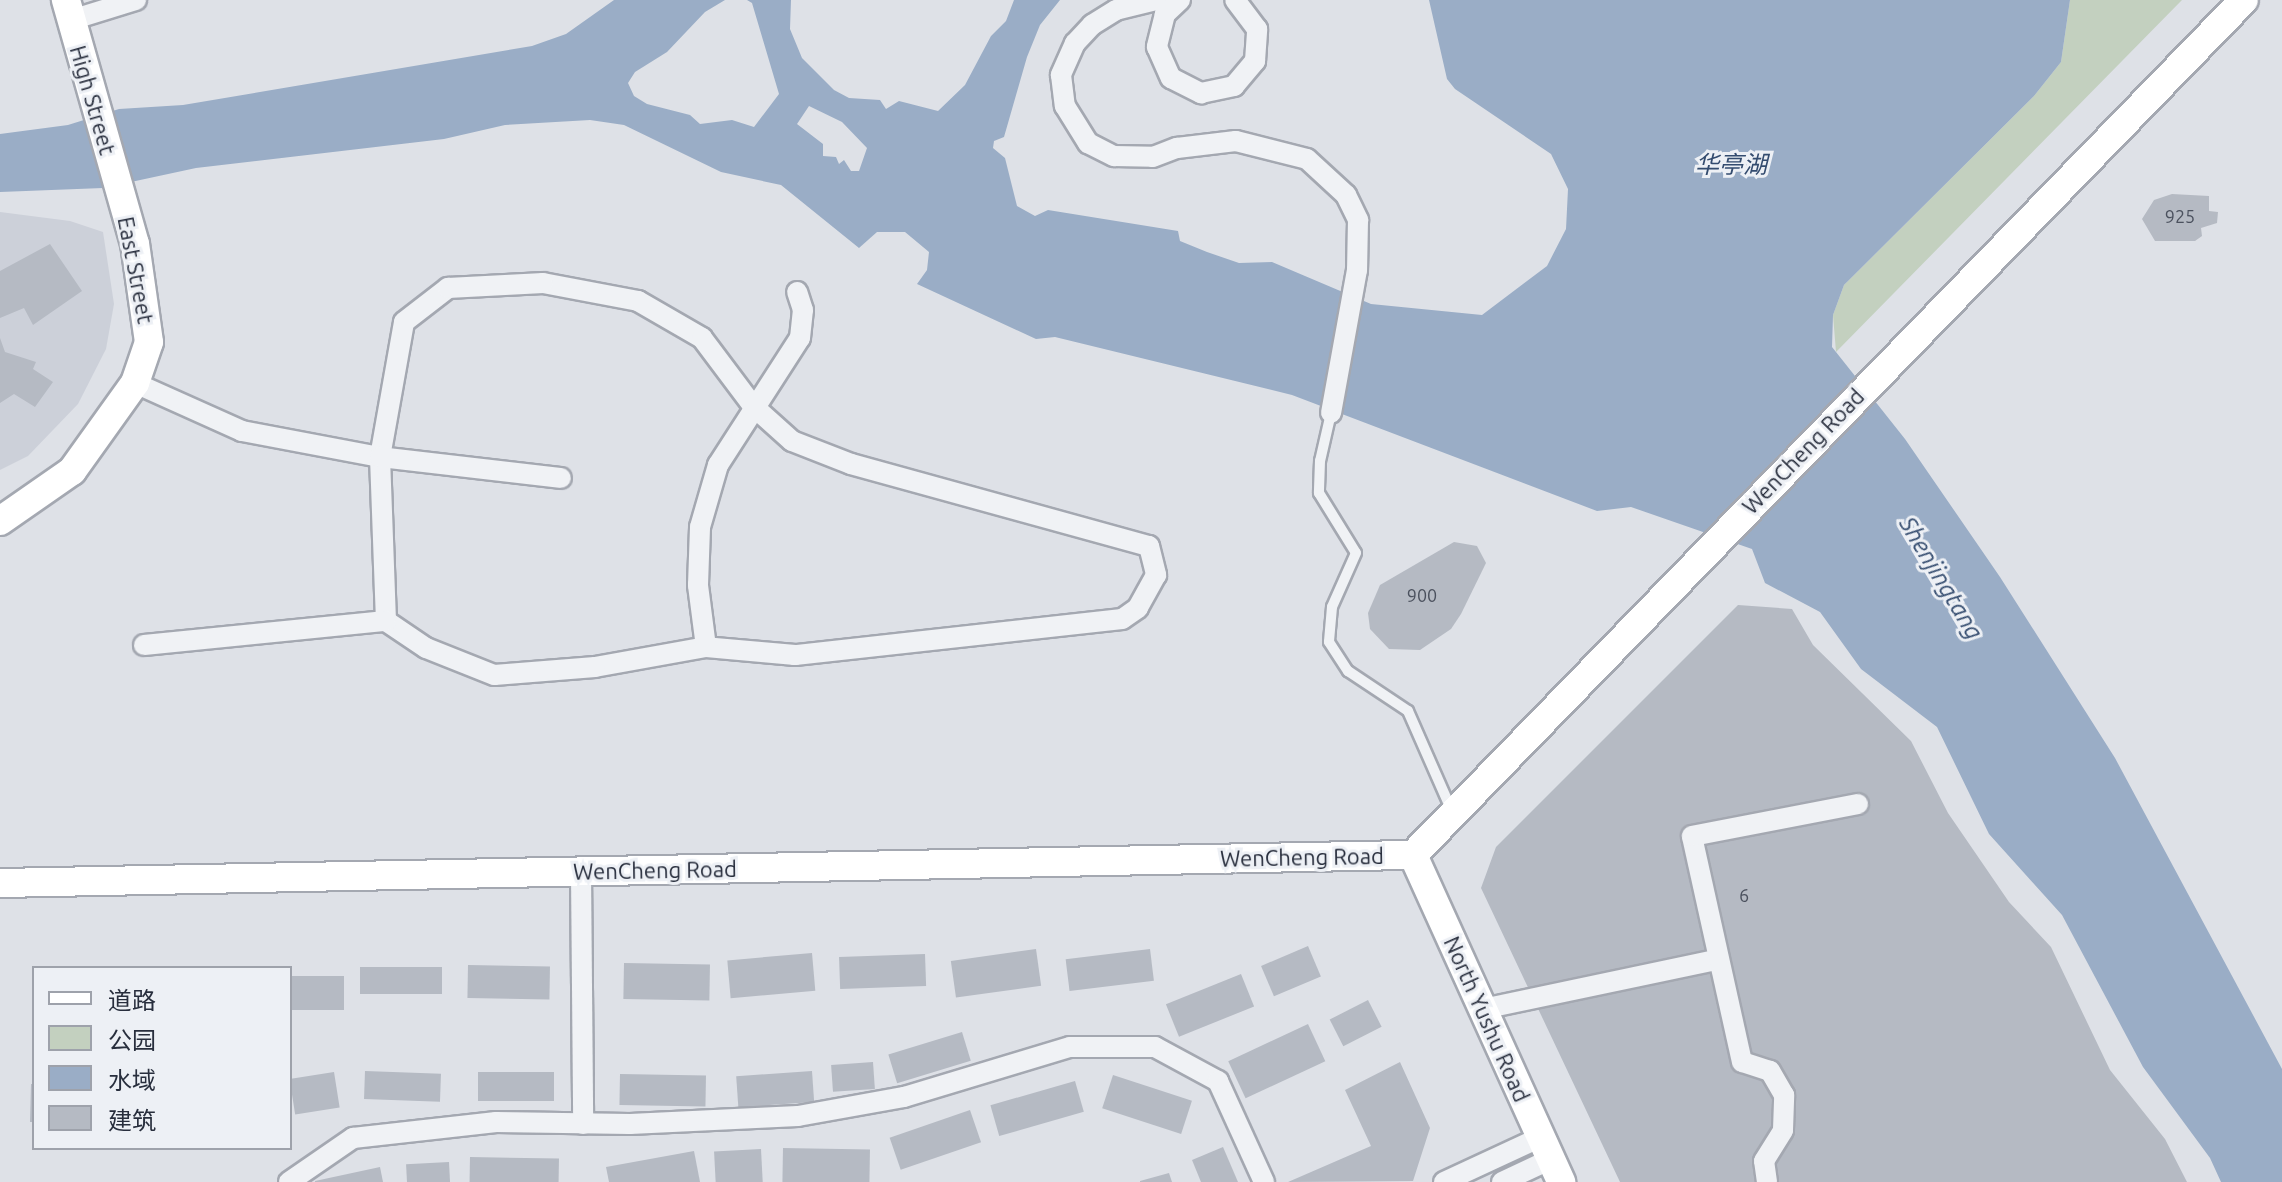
<!DOCTYPE html>
<html>
<head>
<meta charset="utf-8">
<style>
  body { margin:0 }
  #map { position:relative; width:2282px; height:1182px; overflow:hidden; background:#dee1e7; font-family:Ubuntu,"Noto Sans SC",sans-serif }
  div>[style] { position:absolute }
  .built>* { inset:0; background:#ccd0d9 }
  .green>* { inset:0; background:#c3d0bf }
  .water>* { inset:0; background:#9aadc6 }
  .building>* { inset:0; background:#b5bac3; transform-origin:0 0 }
  .roads { filter:drop-shadow(2px 0 #a4a8b1) drop-shadow(-2px 0 #a4a8b1) drop-shadow(0 2px #a4a8b1) drop-shadow(0 -2px #a4a8b1) }
  .lane>* { height:10px; margin:-5px; padding:0 5px; transform-origin:5px; border-radius:5px; background:#f0f2f5 }
  .street>* { height:20px; margin:-10px; padding:0 10px; transform-origin:10px; border-radius:10px; background:#f0f2f5 }
  .secondary>* { height:28px; margin:-14px; padding:0 14px; transform-origin:14px; border-radius:14px; background:#fff }
  span { translate:-50% -50%; white-space:nowrap; text-align:center; line-height:1.15; -webkit-text-stroke:6px #edf0f5; paint-order:stroke }
  .number-label { font-size:18px; color:#4b515e }
  .number-label span { -webkit-text-stroke-width:0 }
  .street-label { font-size:22px; color:#282e3d }
  .water-label { font-size:24px; color:#344c6f; font-style:italic }
  .legend { position:absolute; left:32px; top:966px; width:260px; height:184px; box-sizing:border-box; background:#edf0f5; border:2px solid #9ea2ab; margin:0; padding:10px 14px; list-style:none; font-size:24px; color:#282e3d }
  .legend li { display:flex; align-items:center; gap:16px; height:40px }
  .legend b { width:40px; border:2px solid #9ea2ab }
</style>
</head>
<body>
<div id="map">
  <div class="built">
    <div style="clip-path:polygon(0 212px,70px 221px,103px 232px,114px 304px,106px 349px,78px 404px,28px 456px,0 470px)"></div>
  </div>
  <div class="green">
    <div style="clip-path:polygon(2070px 0,2182px 0,1836px 352px,1833px 315px,1844px 285px,2034px 96px,2061px 62px)"></div>
  </div>
  <div class="water">
    <div style="clip-path:polygon(evenodd,614px 0,725px 0,705px 12px,667px 52px,635px 72px,628px 83px,634px 96px,647px 104px,690px 115px,700px 124px,732px 120px,754px 127px,779px 94px,752px 3px,747px 0,791px 0,790px 29px,802px 58px,834px 90px,849px 98px,880px 100px,886px 109px,899px 101px,938px 111px,965px 85px,991px 36px,1006px 21px,1014px 0,1060px 0,1040px 25px,1027px 57px,1004px 137px,994px 141px,993px 148px,1005px 158px,1017px 206px,1035px 216px,1048px 210px,1178px 231px,1180px 241px,1207px 252px,1239px 263px,1272px 262px,1371px 304px,1482px 315px,1547px 266px,1566px 229px,1568px 189px,1551px 154px,1455px 89px,1447px 79px,1429px 0,2070px 0,2061px 62px,2034px 96px,1844px 285px,1833px 315px,1832px 347px,1905px 439px,2000px 577px,2115px 758px,2282px 1069px,2282px 1182px,2221px 1182px,2210px 1158px,2143px 1067px,2062px 915px,1989px 834px,1937px 727px,1861px 669px,1820px 612px,1765px 583px,1752px 549px,1631px 507px,1597px 511px,1292px 395px,1055px 337px,1036px 339px,917px 284px,927px 270px,929px 252px,905px 232px,877px 232px,859px 248px,781px 185px,721px 172px,624px 125px,590px 120px,505px 125px,444px 139px,196px 168px,103px 188px,0 192px,0 134px,68px 125px,119px 109px,183px 105px,532px 46px,566px 34px,614px 0,809px 106px,842px 122px,867px 148px,859px 171px,851px 171px,844px 160px,839px 164px,836px 157px,823px 156px,823px 144px,797px 124px,809px 106px)"></div>
  </div>
  <div class="building">
    <div style="clip-path:polygon(2172px 194px,2209px 196px,2209px 211px,2218px 212px,2217px 223px,2201px 228px,2202px 236px,2195px 241px,2155px 241px,2142px 219px,2154px 200px)"></div>
    <div style="clip-path:polygon(50px 244px,82px 291px,33px 325px,24px 308px,0 318px,0 271px)"></div>
    <div style="clip-path:polygon(0 338px,5px 352px,36px 362px,33px 369px,53px 382px,35px 407px,14px 394px,0 403px)"></div>
    <div style="clip-path:polygon(1454px 542px,1477px 546px,1486px 563px,1461px 614px,1451px 629px,1420px 650px,1389px 649px,1370px 629px,1368px 613px,1380px 585px)"></div>
    <div style="clip-path:polygon(1738px 605px,1792px 609px,1813px 645px,1911px 741px,1948px 813px,2009px 902px,2051px 947px,2110px 1070px,2165px 1139px,2187px 1182px,1620px 1182px,1481px 888px,1496px 847px)"></div>
    <div style="left:1308px;top:946px;width:33px;height:51px;rotate:67deg"></div>
    <div style="left:1036px;top:949px;width:37px;height:86px;rotate:82deg"></div>
    <div style="left:1150px;top:949px;width:32px;height:85px;rotate:83deg"></div>
    <div style="left:812px;top:953px;width:38px;height:85px;rotate:85deg"></div>
    <div style="left:925px;top:954px;width:32px;height:86px;rotate:88deg"></div>
    <div style="left:624px;top:963px;width:86px;height:36px;rotate:1deg"></div>
    <div style="left:468px;top:965px;width:82px;height:33px;rotate:1deg"></div>
    <div style="left:442px;top:967px;width:27px;height:82px;rotate:90deg"></div>
    <div style="left:1241px;top:974px;width:35px;height:81px;rotate:68deg"></div>
    <div style="left:290px;top:976px;width:54px;height:34px"></div>
    <div style="left:1368px;top:1000px;width:30px;height:43px;rotate:63deg"></div>
    <div style="left:1308px;top:1024px;width:41px;height:88px;rotate:65deg"></div>
    <div style="left:962px;top:1032px;width:30px;height:77px;rotate:73deg"></div>
    <div style="left:873px;top:1062px;width:27px;height:42px;rotate:86deg"></div>
    <div style="clip-path:polygon(1400px 1062px,1430px 1128px,1413px 1181px,1288px 1182px,1371px 1146px,1345px 1090px)"></div>
    <div style="left:365px;top:1071px;width:76px;height:28px;rotate:2deg"></div>
    <div style="left:812px;top:1071px;width:31px;height:76px;rotate:86deg"></div>
    <div style="left:334px;top:1072px;width:36px;height:45px;rotate:81deg"></div>
    <div style="left:478px;top:1072px;width:76px;height:29px"></div>
    <div style="left:620px;top:1074px;width:86px;height:31px;rotate:1deg"></div>
    <div style="left:1113px;top:1075px;width:83px;height:35px;rotate:18deg"></div>
    <div style="left:1075px;top:1081px;width:32px;height:88px;rotate:74deg"></div>
    <div style="clip-path:polygon(31px 1084px,34px 1084px,34px 1122px,30px 1122px)"></div>
    <div style="left:970px;top:1110px;width:34px;height:85px;rotate:71deg"></div>
    <div style="clip-path:polygon(1223px 1147px,1238px 1182px,1201px 1182px,1192px 1160px)"></div>
    <div style="left:783px;top:1148px;width:87px;height:34px;rotate:1deg"></div>
    <div style="left:761px;top:1149px;width:33px;height:47px;rotate:87deg"></div>
    <div style="clip-path:polygon(694px 1151px,700px 1182px,609px 1182px,606px 1167px)"></div>
    <div style="left:470px;top:1157px;width:89px;height:25px;rotate:1deg"></div>
    <div style="left:449px;top:1162px;width:20px;height:43px;rotate:87deg"></div>
    <div style="clip-path:polygon(380px 1167px,383px 1182px,315px 1182px,315px 1181px)"></div>
    <div style="clip-path:polygon(1169px 1173px,1172px 1182px,1140px 1182px,1140px 1181px)"></div>
  </div>
  <div class="roads">
    <div class="lane">
      <div style="left:1331px;top:413px;width:49px;rotate:102.9deg"></div>
      <div style="left:1320px;top:461px;width:32px;rotate:92deg"></div>
      <div style="left:1319px;top:493px;width:70px;rotate:58.3deg"></div>
      <div style="left:1356px;top:553px;width:59px;rotate:114deg"></div>
      <div style="left:1332px;top:607px;width:35px;rotate:95deg"></div>
      <div style="left:1329px;top:642px;width:35px;rotate:57deg"></div>
      <div style="left:1348px;top:671px;width:72px;rotate:33.7deg"></div>
      <div style="left:1408px;top:711px;width:109px;rotate:66.3deg"></div>
    </div>
    <div class="street">
      <div style="left:1156px;top:0;width:41px;rotate:166deg"></div>
      <div style="left:1116px;top:10px;width:28px;rotate:148deg"></div>
      <div style="left:1092px;top:25px;width:25px;rotate:133deg"></div>
      <div style="left:1075px;top:43px;width:35px;rotate:114deg"></div>
      <div style="left:1061px;top:75px;width:31px;rotate:83deg"></div>
      <div style="left:1065px;top:106px;width:44px;rotate:58.1deg"></div>
      <div style="left:1088px;top:143px;width:29px;rotate:27deg"></div>
      <div style="left:1114px;top:156px;width:39px;rotate:1deg"></div>
      <div style="left:1153px;top:157px;width:26px;rotate:-21deg"></div>
      <div style="left:1177px;top:148px;width:59px;rotate:-6.8deg"></div>
      <div style="left:1236px;top:141px;width:73px;rotate:14.2deg"></div>
      <div style="left:1307px;top:159px;width:53px;rotate:42.7deg"></div>
      <div style="left:1346px;top:195px;width:28px;rotate:64deg"></div>
      <div style="left:1358px;top:220px;width:50px;rotate:91.1deg"></div>
      <div style="left:1357px;top:270px;width:145px;rotate:100.3deg"></div>
      <div style="left:1180px;top:0;width:21px;rotate:137deg"></div>
      <div style="left:1165px;top:14px;width:34px;rotate:104deg"></div>
      <div style="left:1157px;top:47px;width:34px;rotate:66deg"></div>
      <div style="left:1171px;top:78px;width:34px;rotate:27deg"></div>
      <div style="left:1201px;top:93px;width:34px;rotate:-12deg"></div>
      <div style="left:1234px;top:86px;width:33px;rotate:-50deg"></div>
      <div style="left:1255px;top:61px;width:32px;rotate:-86deg"></div>
      <div style="left:1257px;top:29px;width:36px;rotate:-127deg"></div>
      <div style="left:71px;top:20px;width:68px;rotate:-17.1deg"></div>
      <div style="left:543px;top:283px;width:97px;rotate:10.7deg"></div>
      <div style="left:638px;top:301px;width:74px;rotate:30deg"></div>
      <div style="left:702px;top:338px;width:85px;rotate:53.1deg"></div>
      <div style="left:753px;top:406px;width:52px;rotate:41.9deg"></div>
      <div style="left:792px;top:441px;width:63px;rotate:21.3deg"></div>
      <div style="left:851px;top:464px;width:309px;rotate:15.4deg"></div>
      <div style="left:1149px;top:546px;width:30px;rotate:76deg"></div>
      <div style="left:1156px;top:575px;width:38px;rotate:119deg"></div>
      <div style="left:1138px;top:608px;width:19px;rotate:145deg"></div>
      <div style="left:1122px;top:619px;width:329px;rotate:173.7deg"></div>
      <div style="left:795px;top:655px;width:89px;rotate:-174.9deg"></div>
      <div style="left:706px;top:647px;width:113px;rotate:169.8deg"></div>
      <div style="left:595px;top:667px;width:101px;rotate:175.5deg"></div>
      <div style="left:494px;top:675px;width:73px;rotate:-158.3deg"></div>
      <div style="left:426px;top:648px;width:48px;rotate:-146deg"></div>
      <div style="left:386px;top:621px;width:164px;rotate:-92.1deg"></div>
      <div style="left:380px;top:457px;width:137px;rotate:-79.9deg"></div>
      <div style="left:404px;top:322px;width:56px;rotate:-37.7deg"></div>
      <div style="left:448px;top:288px;width:95px;rotate:-3deg"></div>
      <div style="left:135px;top:383px;width:117px;rotate:24.2deg"></div>
      <div style="left:242px;top:431px;width:140px;rotate:10.7deg"></div>
      <div style="left:380px;top:457px;width:182px;rotate:6.6deg"></div>
      <div style="left:144px;top:645px;width:243px;rotate:-5.7deg"></div>
      <div style="left:706px;top:647px;width:63px;rotate:-97.4deg"></div>
      <div style="left:698px;top:585px;width:58px;rotate:-88deg"></div>
      <div style="left:700px;top:527px;width:65px;rotate:-73.8deg"></div>
      <div style="left:718px;top:465px;width:151px;rotate:-57.2deg"></div>
      <div style="left:800px;top:338px;width:28px;rotate:-84deg"></div>
      <div style="left:803px;top:310px;width:19px;rotate:-108deg"></div>
      <div style="left:581px;top:872px;width:252px;rotate:89.5deg"></div>
      <div style="left:1483px;top:1009px;width:238px;rotate:-11.9deg"></div>
      <div style="left:289px;top:1182px;width:78px;rotate:-34.5deg"></div>
      <div style="left:353px;top:1138px;width:144px;rotate:-6.4deg"></div>
      <div style="left:496px;top:1122px;width:134px;rotate:0.9deg"></div>
      <div style="left:630px;top:1124px;width:168px;rotate:-2.7deg"></div>
      <div style="left:798px;top:1116px;width:108px;rotate:-10.2deg"></div>
      <div style="left:904px;top:1097px;width:173px;rotate:-16.8deg"></div>
      <div style="left:1070px;top:1047px;width:85px"></div>
      <div style="left:1155px;top:1047px;width:72px;rotate:28.4deg"></div>
      <div style="left:1218px;top:1081px;width:111px;rotate:65.5deg"></div>
      <div style="left:1444px;top:1182px;width:107px;rotate:-24.9deg"></div>
      <div style="left:1502px;top:1182px;width:54px;rotate:-25.1deg"></div>
      <div style="left:1767px;top:1182px;width:21px;rotate:-98deg"></div>
      <div style="left:1764px;top:1161px;width:36px;rotate:-58deg"></div>
      <div style="left:1783px;top:1130px;width:35px;rotate:-88deg"></div>
      <div style="left:1784px;top:1095px;width:28px;rotate:-120deg"></div>
      <div style="left:1770px;top:1071px;width:29px;rotate:-162deg"></div>
      <div style="left:1742px;top:1062px;width:231px;rotate:-102.5deg"></div>
      <div style="left:1692px;top:836px;width:169px;rotate:-10.9deg"></div>
    </div>
    <div class="secondary">
      <div style="left:0;top:521px;width:88px;rotate:-34.8deg"></div>
      <div style="left:72px;top:471px;width:108px;rotate:-54.4deg"></div>
      <div style="left:135px;top:383px;width:43px;rotate:-71.1deg"></div>
      <div style="left:149px;top:342px;width:99px;rotate:-98.1deg"></div>
      <div style="left:135px;top:244px;width:254px;rotate:-105.8deg"></div>
      <div style="left:1413px;top:855px;width:359px;rotate:65.6deg"></div>
      <div style="left:0;top:883px;width:1413px;rotate:-1.14deg"></div>
      <div style="left:1413px;top:855px;width:1192px;rotate:-45.82deg"></div>
    </div>
  </div>
  <div class="number-label">
    <span style="left:2180px;top:216px">925</span>
    <span style="left:1422px;top:595px">900</span>
    <span style="left:1744px;top:895px">6</span>
  </div>
  <div class="street-label">
    <span style="left:93px;top:100px;rotate:74deg">High Street</span>
    <span style="left:136px;top:270px;rotate:79deg">East Street</span>
    <span style="left:1803px;top:451px;rotate:-46deg">WenCheng Road</span>
    <span style="left:1302px;top:857px;rotate:-1deg">WenCheng Road</span>
    <span style="left:655px;top:870px;rotate:-1deg">WenCheng Road</span>
    <span style="left:1487px;top:1019px;rotate:66deg">North Yushu Road</span>
  </div>
  <div class="water-label">
    <span style="left:1731px;top:165px">华亭湖</span>
    <span style="left:1941px;top:578px;rotate:59deg">Shenjingtang</span>
  </div>
  <ul class="legend">
  <li><b style="height:10px;background:#fff"></b>道路</li>
  <li><b style="height:22px;background:#c3d0bf"></b>公园</li>
  <li><b style="height:22px;background:#9aadc6"></b>水域</li>
  <li><b style="height:22px;background:#b5bac3"></b>建筑</li>
  </ul>
</div>
</body>
</html>
